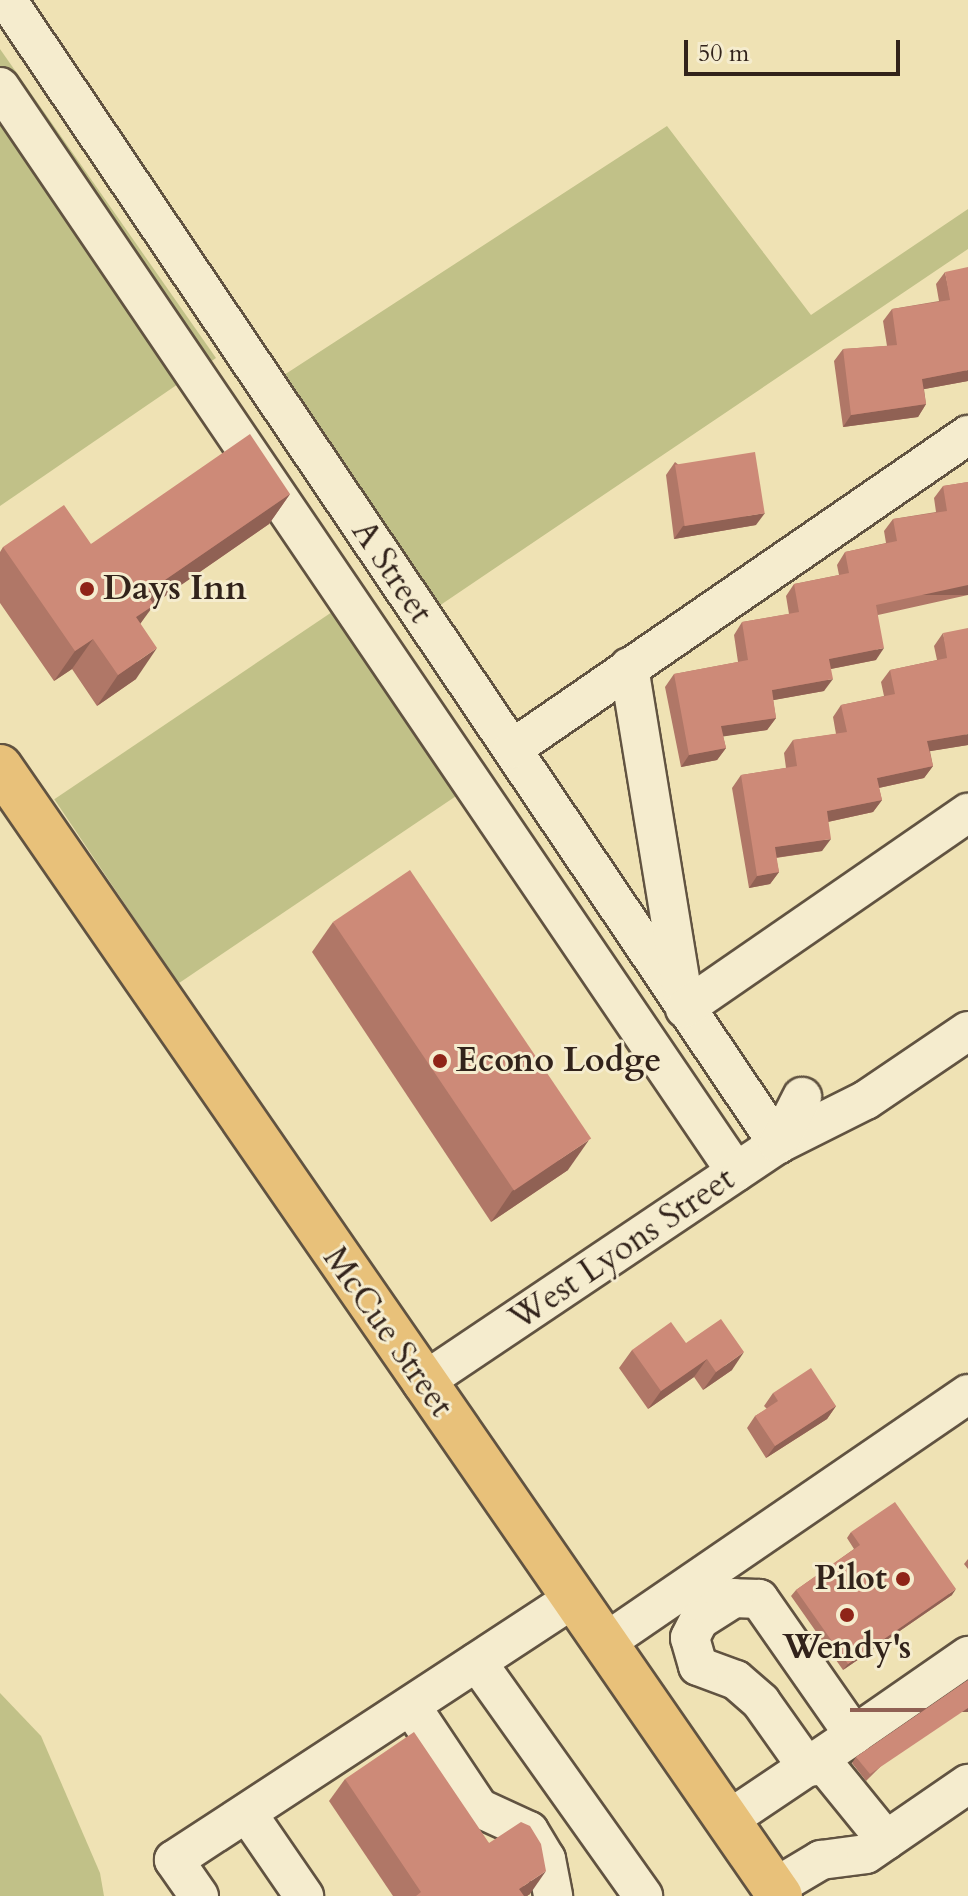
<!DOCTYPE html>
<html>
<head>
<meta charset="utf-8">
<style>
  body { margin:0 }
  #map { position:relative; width:968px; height:1896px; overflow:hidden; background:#efe2b4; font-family:Cardo,serif }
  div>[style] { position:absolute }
  .green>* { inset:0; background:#c1c188; transform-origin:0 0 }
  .roads { filter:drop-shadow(2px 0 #615341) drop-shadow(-2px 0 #615341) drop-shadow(0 2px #615341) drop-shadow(0 -2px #615341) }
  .minor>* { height:38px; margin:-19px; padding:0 19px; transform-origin:19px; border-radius:19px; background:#f5ecce }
  .major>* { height:44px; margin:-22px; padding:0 22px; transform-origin:22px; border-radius:22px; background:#e8c17a }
  .wall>* { inset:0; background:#b07767 }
  .shaded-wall>* { inset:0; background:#906154; transform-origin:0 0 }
  .building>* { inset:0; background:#cd8a78; transform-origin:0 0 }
  .dots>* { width:22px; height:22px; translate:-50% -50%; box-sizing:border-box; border:4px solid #f5ecce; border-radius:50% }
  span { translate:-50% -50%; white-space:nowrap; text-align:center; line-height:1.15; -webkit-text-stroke:6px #f5ecce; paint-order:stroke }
  .street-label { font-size:34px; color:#32231b }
  .poi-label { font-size:34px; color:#32231b; font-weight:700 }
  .left { translate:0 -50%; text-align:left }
  .right { translate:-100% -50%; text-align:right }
  .scale { position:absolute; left:684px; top:40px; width:216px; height:36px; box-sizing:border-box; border:4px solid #32231b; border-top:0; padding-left:10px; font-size:24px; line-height:28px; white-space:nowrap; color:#32231b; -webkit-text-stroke:6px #f5ecce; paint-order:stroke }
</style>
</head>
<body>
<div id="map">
  <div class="green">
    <div style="clip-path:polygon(0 49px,216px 358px,0 506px)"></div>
    <div style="clip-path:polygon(667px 126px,811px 315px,968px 209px,968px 249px,439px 606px,284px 375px)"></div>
    <div style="left:332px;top:612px;width:222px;height:335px;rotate:56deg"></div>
    <div style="clip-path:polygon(0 1693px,41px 1736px,100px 1873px,104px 1896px,0 1896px)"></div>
  </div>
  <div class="roads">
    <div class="minor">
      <div style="left:7px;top:0;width:1380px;rotate:56.02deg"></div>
      <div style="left:778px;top:1144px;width:98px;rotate:-26.6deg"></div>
      <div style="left:866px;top:1100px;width:123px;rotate:-34.1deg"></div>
      <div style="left:0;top:87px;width:1311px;rotate:55.85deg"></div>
      <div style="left:629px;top:667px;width:346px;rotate:80.7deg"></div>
      <div style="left:685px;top:1008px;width:344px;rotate:-34.6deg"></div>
      <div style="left:512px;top:749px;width:554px;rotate:-34.55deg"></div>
      <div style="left:422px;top:1383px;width:429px;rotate:-33.9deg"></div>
      <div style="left:778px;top:1144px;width:53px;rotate:-62.9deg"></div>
      <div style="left:606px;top:1642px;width:439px;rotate:-34.4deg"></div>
      <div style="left:477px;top:1662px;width:287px;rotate:54.6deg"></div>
      <div style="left:411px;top:1706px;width:123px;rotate:56.3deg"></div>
      <div style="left:479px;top:1808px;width:55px;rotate:24.7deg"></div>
      <div style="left:529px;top:1831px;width:33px;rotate:59deg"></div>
      <div style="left:546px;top:1859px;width:38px;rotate:79deg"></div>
      <div style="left:854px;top:1735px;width:166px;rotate:-124.9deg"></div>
      <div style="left:759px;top:1599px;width:25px;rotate:-178deg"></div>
      <div style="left:734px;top:1598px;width:41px;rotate:147.8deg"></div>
      <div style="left:699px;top:1620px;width:20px;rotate:117deg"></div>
      <div style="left:690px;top:1638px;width:29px;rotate:74deg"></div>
      <div style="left:698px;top:1666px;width:40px;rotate:20.2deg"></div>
      <div style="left:736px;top:1680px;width:33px;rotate:41deg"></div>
      <div style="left:761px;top:1702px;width:80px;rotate:54.7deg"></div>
      <div style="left:807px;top:1767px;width:57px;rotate:-34.2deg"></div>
      <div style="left:854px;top:1735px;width:139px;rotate:-34.7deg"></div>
      <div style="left:247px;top:1813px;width:101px;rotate:55.5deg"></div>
      <div style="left:728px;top:1820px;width:95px;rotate:-33.9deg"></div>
      <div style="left:807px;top:1767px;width:18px;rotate:-6deg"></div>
      <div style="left:825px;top:1765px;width:97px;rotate:50.9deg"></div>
      <div style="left:774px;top:1888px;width:55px;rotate:-30.8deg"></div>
      <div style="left:821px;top:1860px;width:45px;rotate:-7.6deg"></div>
      <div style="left:866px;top:1854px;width:124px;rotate:-34.5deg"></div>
      <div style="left:199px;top:1896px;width:44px;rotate:-124.8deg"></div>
      <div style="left:174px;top:1860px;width:479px;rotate:-33.2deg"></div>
    </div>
    <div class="major">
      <div style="left:0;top:767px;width:1372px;rotate:55.36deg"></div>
    </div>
  </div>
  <div class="wall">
    <div style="clip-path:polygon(945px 272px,968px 381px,924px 389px,926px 404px,918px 417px,843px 427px,834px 361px,843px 349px,887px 346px,883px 321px,892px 309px,939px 301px,936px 284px)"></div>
    <div style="clip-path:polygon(675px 462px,756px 525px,674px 539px,666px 475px)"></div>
    <div style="clip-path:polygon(968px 482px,968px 595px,878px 615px,876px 660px,831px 669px,824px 691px,773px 700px,776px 718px,767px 730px,723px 736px,726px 748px,717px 760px,681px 767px,665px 687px,674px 674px,738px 662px,734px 635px,742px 622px,789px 614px,786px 596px,794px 584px,839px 575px,837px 565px,845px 552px,886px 543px,884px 531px,893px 519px,936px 512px,934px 498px,943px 486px)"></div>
    <div style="clip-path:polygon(290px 494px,269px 524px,153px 604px,140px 624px,136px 679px,97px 706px,72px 669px,54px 681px,0 603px,0 552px,3px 547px,91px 544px)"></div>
    <div style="clip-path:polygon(943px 633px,968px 745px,930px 751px,933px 766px,924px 778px,879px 788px,882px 800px,873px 812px,828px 822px,822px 851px,776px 858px,779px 872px,770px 884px,749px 888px,732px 788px,741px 775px,786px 768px,784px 753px,793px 740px,836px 734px,833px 717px,841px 705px,884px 696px,881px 682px,890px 670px,937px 660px,934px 646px)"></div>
    <div style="clip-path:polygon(333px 922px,568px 1170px,491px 1222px,312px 952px)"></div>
    <div style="clip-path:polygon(686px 1343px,732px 1370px,703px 1390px,694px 1377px,648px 1409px,619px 1368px,632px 1350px)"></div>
    <div style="clip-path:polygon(773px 1393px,836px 1406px,827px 1419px,766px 1458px,747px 1428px,755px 1416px,767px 1409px,764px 1406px)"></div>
    <div style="clip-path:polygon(851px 1532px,952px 1595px,843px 1670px,791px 1596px,796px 1590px,854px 1549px,847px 1538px)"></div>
    <div style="clip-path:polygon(968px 1559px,968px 1569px,964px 1564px)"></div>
    <div style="clip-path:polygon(968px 1680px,866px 1781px,852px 1763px,856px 1757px)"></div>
    <div style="clip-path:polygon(345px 1779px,489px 1843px,530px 1894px,527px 1896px,393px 1896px,329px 1801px)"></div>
  </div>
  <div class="shaded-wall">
    <div style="clip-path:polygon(968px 370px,968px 381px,914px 391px,922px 379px)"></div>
    <div style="clip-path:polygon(926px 404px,918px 417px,843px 427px,851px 415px)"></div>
    <div style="clip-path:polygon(290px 494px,269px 524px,125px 624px,146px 593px)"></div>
    <div style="clip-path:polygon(765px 513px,756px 525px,674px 539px,683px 526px)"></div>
    <div style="left:968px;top:585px;width:10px;height:94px;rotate:90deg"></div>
    <div style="clip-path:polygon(154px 605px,132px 635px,136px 617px)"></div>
    <div style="clip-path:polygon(93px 639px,72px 669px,54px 681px,75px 651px)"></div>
    <div style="clip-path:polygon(157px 648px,136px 679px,97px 706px,118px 675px)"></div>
    <div style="clip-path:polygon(884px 648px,876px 660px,820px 671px,829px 659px)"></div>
    <div style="clip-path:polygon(833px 679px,824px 691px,763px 702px,772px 690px)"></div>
    <div style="clip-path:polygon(776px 718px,767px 730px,713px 738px,721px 726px)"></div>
    <div style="clip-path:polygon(968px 734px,968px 745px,919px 753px,927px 741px)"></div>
    <div style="clip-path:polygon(726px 748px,717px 760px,681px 767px,689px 755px)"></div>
    <div style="clip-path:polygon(933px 766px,924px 778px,869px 790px,877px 778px)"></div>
    <div style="clip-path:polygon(882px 800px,873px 812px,818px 824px,827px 811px)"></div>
    <div style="clip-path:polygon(831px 839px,822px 851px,766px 859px,775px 847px)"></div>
    <div style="clip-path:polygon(779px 872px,770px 884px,749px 888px,757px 876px)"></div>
    <div style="clip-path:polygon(589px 1140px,568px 1170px,491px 1222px,512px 1191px)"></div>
    <div style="clip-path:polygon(744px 1352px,732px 1370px,703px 1390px,716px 1372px)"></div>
    <div style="clip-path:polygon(707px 1359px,694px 1377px,648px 1409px,661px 1391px)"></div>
    <div style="clip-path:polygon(836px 1406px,827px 1419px,766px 1458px,775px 1446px)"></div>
    <div style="clip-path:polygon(956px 1589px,952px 1595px,843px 1670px,848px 1664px)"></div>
    <div style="left:968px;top:1708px;width:4px;height:118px;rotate:90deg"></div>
    <div style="clip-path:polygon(546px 1871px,530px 1894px,527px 1896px,514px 1896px,519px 1889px)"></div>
  </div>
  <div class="building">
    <div style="clip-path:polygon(968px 267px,968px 370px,922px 379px,926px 404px,851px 415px,843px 349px,897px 345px,892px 309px,950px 300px,945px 272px)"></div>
    <div style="clip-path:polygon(250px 434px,290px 494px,146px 593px,154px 605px,136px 617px,157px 648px,118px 675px,93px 639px,75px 651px,3px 547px,64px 505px,91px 544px)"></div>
    <div style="left:755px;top:452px;width:62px;height:81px;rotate:81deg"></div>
    <div style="clip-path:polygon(968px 482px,968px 585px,876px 605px,884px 648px,829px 659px,833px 679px,772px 690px,776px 718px,721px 726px,726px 748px,689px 755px,674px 674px,748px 660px,742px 622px,799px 612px,794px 584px,849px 573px,845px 552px,897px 541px,893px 519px,947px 511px,943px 486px)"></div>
    <div style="clip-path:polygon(968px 628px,968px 734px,927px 741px,933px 766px,877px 778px,882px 800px,827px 811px,831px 839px,775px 847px,779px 872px,757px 876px,741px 775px,797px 766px,793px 740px,847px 732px,841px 705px,895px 694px,890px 670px,947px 658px,943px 633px)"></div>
    <div style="left:410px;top:870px;width:324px;height:93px;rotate:56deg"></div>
    <div style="clip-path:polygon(721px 1319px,744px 1352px,716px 1372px,707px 1359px,661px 1391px,632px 1350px,671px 1322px,686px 1343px)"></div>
    <div style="clip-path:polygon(811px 1368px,836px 1406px,775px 1446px,755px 1416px,778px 1401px,773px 1393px)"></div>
    <div style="clip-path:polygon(895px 1502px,956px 1589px,848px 1664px,796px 1590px,860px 1545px,851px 1532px)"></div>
    <div style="clip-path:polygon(968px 1680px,968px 1708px,870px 1774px,856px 1757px)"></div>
    <div style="clip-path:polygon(414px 1732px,489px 1843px,521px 1822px,530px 1826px,541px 1844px,546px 1871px,519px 1889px,524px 1896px,416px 1896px,421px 1892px,345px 1779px)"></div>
  </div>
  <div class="dots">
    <div style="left:87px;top:589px;background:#8f2418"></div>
    <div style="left:440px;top:1061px;background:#8f2418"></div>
    <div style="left:903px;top:1579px;background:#8f2418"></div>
    <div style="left:847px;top:1615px;background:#8f2418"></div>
  </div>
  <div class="street-label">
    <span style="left:392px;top:572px;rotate:56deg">A Street</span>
    <span style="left:622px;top:1249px;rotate:-34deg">West Lyons Street</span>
    <span style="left:388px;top:1332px;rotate:55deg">McCue Street</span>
  </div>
  <div class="poi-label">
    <span class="left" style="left:103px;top:589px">Days Inn</span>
    <span class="left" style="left:456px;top:1061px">Econo Lodge</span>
    <span class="right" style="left:887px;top:1579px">Pilot</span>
    <span style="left:847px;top:1648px">Wendy's</span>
  </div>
  <div class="scale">50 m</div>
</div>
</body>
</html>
